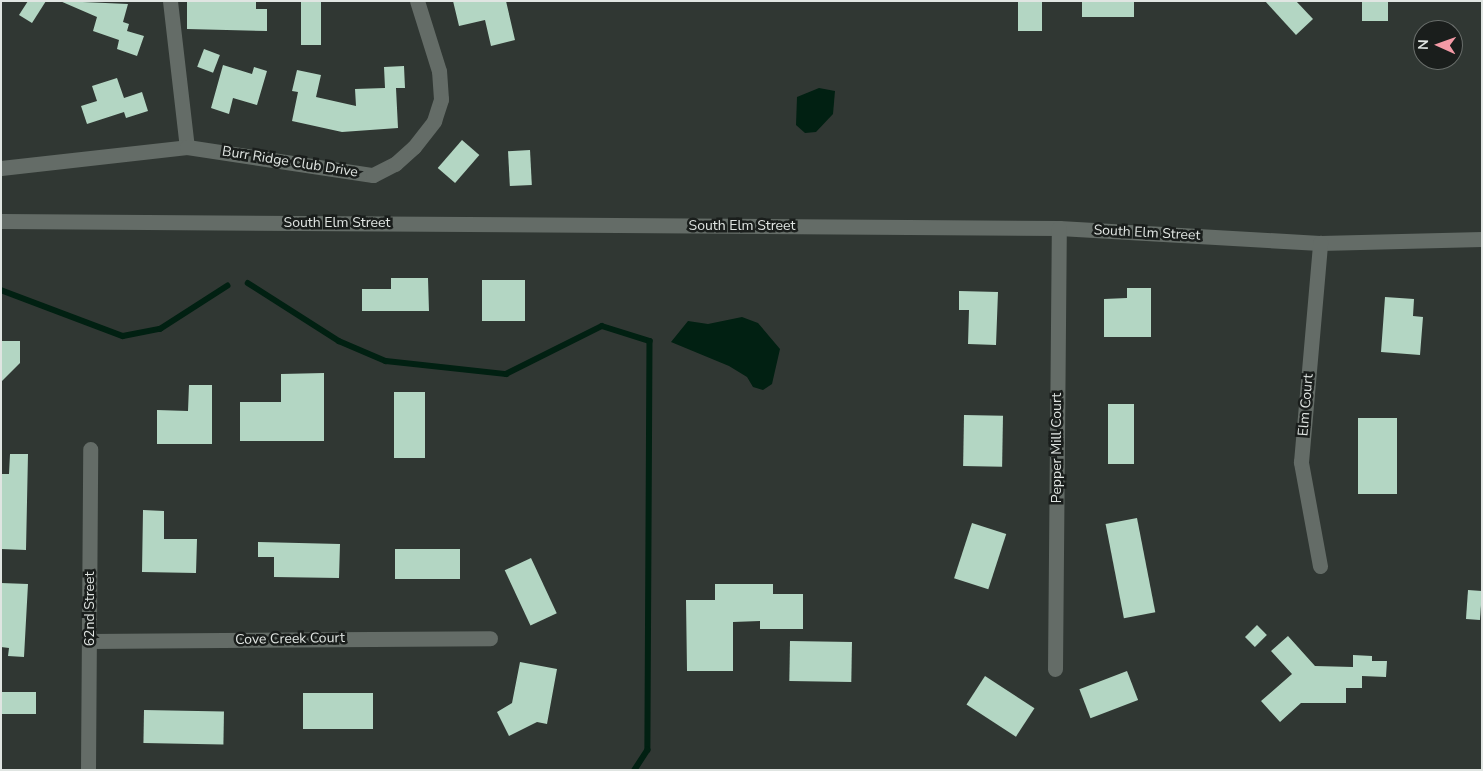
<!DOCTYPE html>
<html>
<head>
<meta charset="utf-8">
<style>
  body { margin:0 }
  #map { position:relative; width:1483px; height:771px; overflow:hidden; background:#303733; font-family:"Nunito Sans",sans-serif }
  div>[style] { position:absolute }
  .water>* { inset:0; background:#012012 }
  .stream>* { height:5.5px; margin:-2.75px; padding:0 2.75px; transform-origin:2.75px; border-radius:2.75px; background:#012012 }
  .building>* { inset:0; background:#b3d6c3; transform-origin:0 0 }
  .minor>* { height:15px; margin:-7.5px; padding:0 7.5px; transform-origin:7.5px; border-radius:7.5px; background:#646c67 }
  span { translate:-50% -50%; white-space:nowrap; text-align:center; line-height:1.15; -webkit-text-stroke:5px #1a1e1c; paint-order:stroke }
  .street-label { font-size:14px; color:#e0e5e2 }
  .frame { position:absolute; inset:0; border:2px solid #e0e5e2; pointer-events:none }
  .north { position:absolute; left:1413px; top:20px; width:50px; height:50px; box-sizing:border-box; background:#1a1e1c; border:1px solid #696e6b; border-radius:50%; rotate:272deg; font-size:14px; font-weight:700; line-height:20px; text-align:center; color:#e0e5e2 }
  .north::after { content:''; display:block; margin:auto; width:18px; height:22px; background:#f49aa6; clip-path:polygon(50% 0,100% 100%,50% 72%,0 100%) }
</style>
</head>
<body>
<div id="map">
  <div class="water">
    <div style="clip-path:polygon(819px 88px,835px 91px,833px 114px,816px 132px,805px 133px,796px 125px,797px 97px)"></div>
    <div style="clip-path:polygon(742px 317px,758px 323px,780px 349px,772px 384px,763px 390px,753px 387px,747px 377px,729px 366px,671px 342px,688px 321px,708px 324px)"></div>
  </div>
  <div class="stream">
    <div style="left:248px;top:283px;width:108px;rotate:32.5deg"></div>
    <div style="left:339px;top:341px;width:51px;rotate:23.1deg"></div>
    <div style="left:386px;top:361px;width:121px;rotate:6.2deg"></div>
    <div style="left:506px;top:374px;width:107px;rotate:-26.6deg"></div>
    <div style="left:602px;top:326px;width:50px;rotate:17.4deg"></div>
    <div style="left:650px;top:341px;width:409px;rotate:90.3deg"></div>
    <div style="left:648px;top:750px;width:24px;rotate:123deg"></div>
    <div style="left:1px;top:290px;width:130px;rotate:20.7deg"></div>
    <div style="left:123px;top:336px;width:38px;rotate:-11deg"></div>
    <div style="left:160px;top:329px;width:80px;rotate:-32.7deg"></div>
  </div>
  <div class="building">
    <div style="clip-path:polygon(28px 1px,46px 1px,32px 23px,19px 15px)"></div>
    <div style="clip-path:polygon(60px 1px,128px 4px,123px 22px,129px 24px,127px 31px,144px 36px,137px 56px,117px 49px,119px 40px,93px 31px,97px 17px)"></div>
    <div style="clip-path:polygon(187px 1px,256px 1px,256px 9px,267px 9px,267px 31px,187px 29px)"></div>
    <div style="left:301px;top:1px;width:20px;height:44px"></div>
    <div style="clip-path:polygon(453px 1px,506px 1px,515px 40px,491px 46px,485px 20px,459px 26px)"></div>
    <div style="left:1018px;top:1px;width:24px;height:30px"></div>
    <div style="left:1082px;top:1px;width:52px;height:16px"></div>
    <div style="clip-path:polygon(1265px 1px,1296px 1px,1313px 19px,1296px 35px)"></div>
    <div style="left:1362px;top:1px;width:26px;height:20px"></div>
    <div style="left:204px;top:49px;width:17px;height:19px;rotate:21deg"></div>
    <div style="clip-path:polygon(223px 65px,252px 74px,254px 67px,267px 71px,257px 105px,233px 98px,229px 114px,211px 108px)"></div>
    <div style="clip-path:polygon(404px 66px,405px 88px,396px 88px,398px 128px,342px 132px,292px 121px,298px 92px,292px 91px,297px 70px,321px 75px,316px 97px,356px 106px,355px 89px,385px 88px,384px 67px)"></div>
    <div style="clip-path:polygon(117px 78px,124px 98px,142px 92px,148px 111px,126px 118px,124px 112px,87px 124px,81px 106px,97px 101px,92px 86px)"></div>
    <div style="left:462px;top:140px;width:23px;height:37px;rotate:41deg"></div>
    <div style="left:530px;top:150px;width:35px;height:22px;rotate:87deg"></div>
    <div style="clip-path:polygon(391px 278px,428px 278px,429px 311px,362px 311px,362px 289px,391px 289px)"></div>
    <div style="left:482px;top:280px;width:43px;height:41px"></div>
    <div style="clip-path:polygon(1127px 288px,1151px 288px,1151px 337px,1104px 337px,1104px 299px,1127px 298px)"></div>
    <div style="clip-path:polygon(959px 291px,998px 292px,996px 345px,968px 344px,969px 310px,959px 310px)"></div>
    <div style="clip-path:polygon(1385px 297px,1414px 299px,1413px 316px,1423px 317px,1420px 355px,1381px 352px)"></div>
    <div style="clip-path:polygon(1px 341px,20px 341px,20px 363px,1px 382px)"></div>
    <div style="clip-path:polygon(324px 373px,324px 441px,240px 441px,240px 402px,281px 402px,281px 374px)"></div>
    <div style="clip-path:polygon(189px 385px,212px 385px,212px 444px,157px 444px,157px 410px,188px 411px)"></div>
    <div style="left:394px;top:392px;width:31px;height:66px"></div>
    <div style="left:1108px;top:404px;width:26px;height:60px"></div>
    <div style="left:964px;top:415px;width:39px;height:51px;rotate:1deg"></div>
    <div style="left:1397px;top:418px;width:76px;height:39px;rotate:90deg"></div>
    <div style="clip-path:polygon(10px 454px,28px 454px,26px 550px,1px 549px,1px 474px,9px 474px)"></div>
    <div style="clip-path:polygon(143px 510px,164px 511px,164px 539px,197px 539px,196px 573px,142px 572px)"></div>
    <div style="left:1137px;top:518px;width:96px;height:32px;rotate:79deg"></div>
    <div style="left:972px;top:523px;width:36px;height:58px;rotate:18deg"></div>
    <div style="clip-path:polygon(258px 542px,340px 544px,339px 578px,274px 577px,274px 557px,258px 557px)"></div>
    <div style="left:395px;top:549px;width:65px;height:30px"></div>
    <div style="left:531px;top:558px;width:61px;height:29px;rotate:65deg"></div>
    <div style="clip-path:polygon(1px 583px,28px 584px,24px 657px,8px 656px,9px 648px,1px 647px)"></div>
    <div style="clip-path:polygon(715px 584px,773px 584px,773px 594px,803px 594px,803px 629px,760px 629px,760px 621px,733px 622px,733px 671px,687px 671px,686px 600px,715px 600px)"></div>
    <div style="left:1468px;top:590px;width:14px;height:29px;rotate:4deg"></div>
    <div style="left:1257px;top:625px;width:14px;height:17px;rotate:45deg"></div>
    <div style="clip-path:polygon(1288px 636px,1315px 666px,1353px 667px,1353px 655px,1372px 656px,1372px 661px,1387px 661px,1386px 677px,1362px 676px,1362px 688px,1346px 688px,1346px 703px,1301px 703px,1280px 722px,1261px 701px,1292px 674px,1271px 651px)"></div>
    <div style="left:790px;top:641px;width:62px;height:40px;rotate:1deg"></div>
    <div style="clip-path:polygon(520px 662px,557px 669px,547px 724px,537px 722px,509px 736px,497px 712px,512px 703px)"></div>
    <div style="left:1127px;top:671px;width:31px;height:51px;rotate:69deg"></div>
    <div style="left:985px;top:676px;width:59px;height:34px;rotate:33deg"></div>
    <div style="left:1px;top:692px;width:35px;height:22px"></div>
    <div style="left:303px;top:693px;width:70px;height:36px"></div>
    <div style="left:144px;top:710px;width:80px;height:33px;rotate:1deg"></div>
  </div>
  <div class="minor">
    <div style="left:170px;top:1px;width:147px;rotate:83.4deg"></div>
    <div style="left:1px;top:168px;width:187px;rotate:-6.4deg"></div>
    <div style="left:187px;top:147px;width:188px;rotate:8.6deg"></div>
    <div style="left:373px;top:175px;width:25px;rotate:-27deg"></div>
    <div style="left:395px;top:164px;width:25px;rotate:-42deg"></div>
    <div style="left:414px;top:147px;width:33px;rotate:-52deg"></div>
    <div style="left:434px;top:121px;width:23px;rotate:-72deg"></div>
    <div style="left:441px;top:99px;width:28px;rotate:-94deg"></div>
    <div style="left:439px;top:71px;width:73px;rotate:-107.4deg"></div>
    <div style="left:1px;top:221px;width:1058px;rotate:0.38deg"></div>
    <div style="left:1059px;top:228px;width:261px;rotate:3.3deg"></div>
    <div style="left:1320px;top:243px;width:162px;rotate:-1.4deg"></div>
    <div style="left:1320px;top:566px;width:106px;rotate:-100.4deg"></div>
    <div style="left:1301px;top:462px;width:220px;rotate:-85deg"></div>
    <div style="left:90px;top:641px;width:400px;rotate:-0.4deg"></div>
    <div style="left:1055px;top:669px;width:441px;rotate:-89.5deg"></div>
    <div style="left:88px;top:770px;width:321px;rotate:-89.6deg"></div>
  </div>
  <div class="street-label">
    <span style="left:290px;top:162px;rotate:9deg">Burr Ridge Club Drive</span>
    <span style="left:337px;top:223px">South Elm Street</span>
    <span style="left:742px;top:226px">South Elm Street</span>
    <span style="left:1147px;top:233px;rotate:3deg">South Elm Street</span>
    <span style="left:1306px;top:405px;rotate:-85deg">Elm Court</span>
    <span style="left:1057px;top:448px;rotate:-90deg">Pepper Mill Court</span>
    <span style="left:90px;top:609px;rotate:-90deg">62nd Street</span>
    <span style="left:290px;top:639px;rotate:-1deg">Cove Creek Court</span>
  </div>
  <div class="frame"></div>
  <div class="north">N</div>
</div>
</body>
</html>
